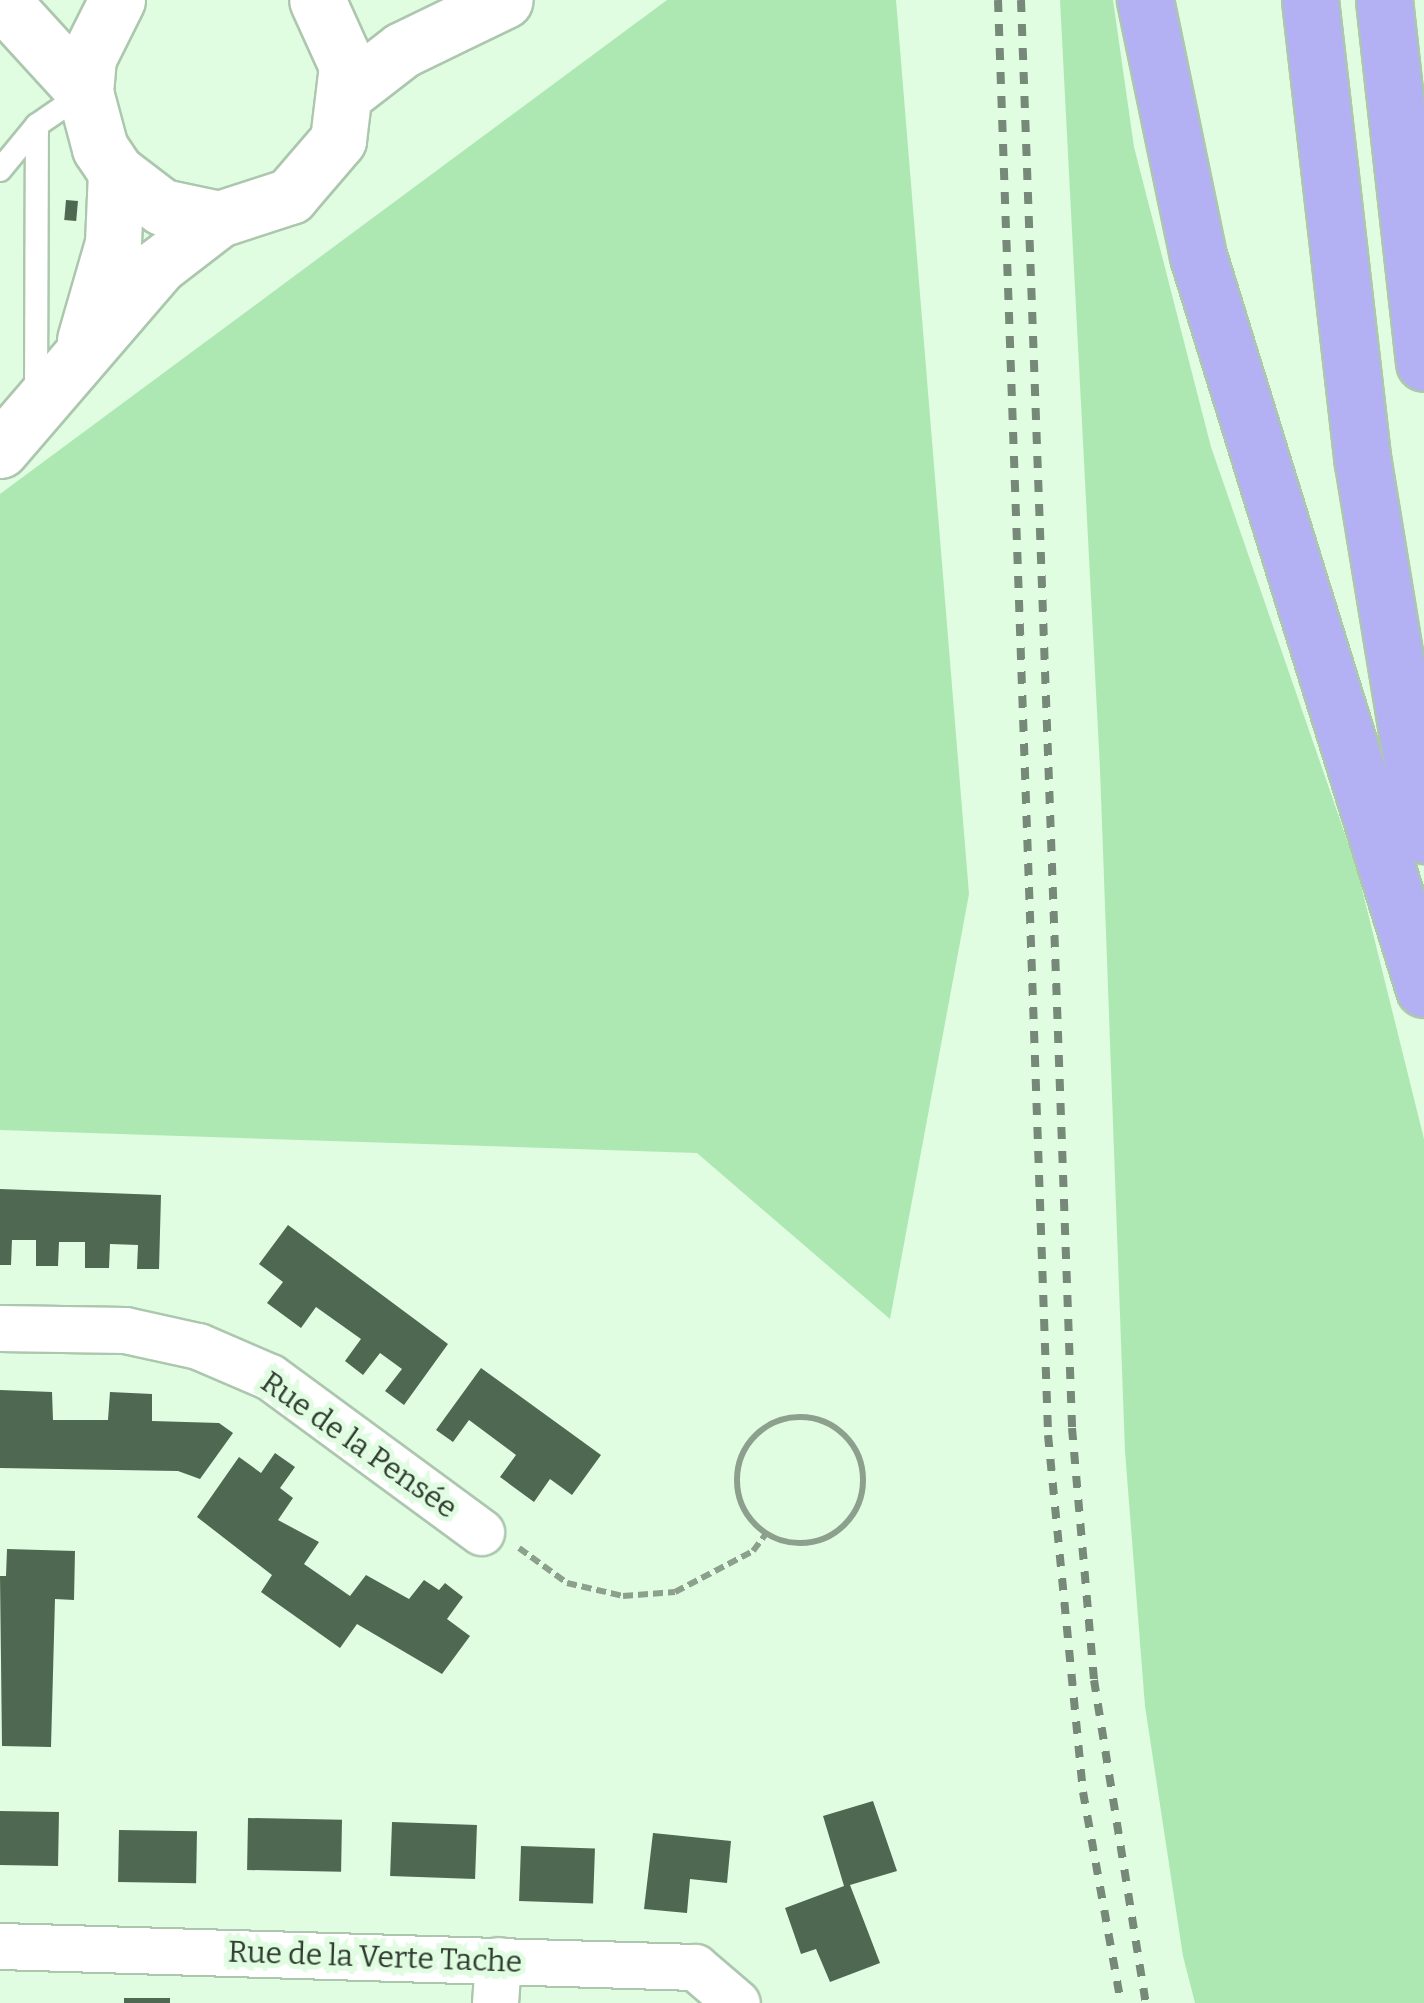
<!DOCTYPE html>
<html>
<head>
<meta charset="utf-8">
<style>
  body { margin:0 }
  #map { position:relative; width:1424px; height:2003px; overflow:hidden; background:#e0fce1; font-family:Bitter,serif }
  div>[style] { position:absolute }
  .green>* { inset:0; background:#ade8b2 }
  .building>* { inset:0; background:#4f6851; transform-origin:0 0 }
  .path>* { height:6px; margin-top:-3px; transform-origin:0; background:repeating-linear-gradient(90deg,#8da08d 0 10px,transparent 0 15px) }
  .path>.ring { margin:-3px; padding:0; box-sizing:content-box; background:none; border:6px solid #8da08d; border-radius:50% }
  .roads { filter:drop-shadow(2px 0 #acc7ae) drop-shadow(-2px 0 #acc7ae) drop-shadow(0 2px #acc7ae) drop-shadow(0 -2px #acc7ae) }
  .service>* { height:22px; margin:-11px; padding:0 11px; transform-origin:11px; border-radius:11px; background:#fff }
  .minor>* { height:45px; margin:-22.5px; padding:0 22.5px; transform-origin:22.5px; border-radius:22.5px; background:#fff }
  .tertiary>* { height:55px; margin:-27.5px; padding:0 27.5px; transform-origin:27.5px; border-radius:27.5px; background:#fff }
  .secondary>* { height:55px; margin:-27.5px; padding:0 27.5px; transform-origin:27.5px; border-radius:27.5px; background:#fff }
  .motorway>* { height:55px; margin:-27.5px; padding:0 27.5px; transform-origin:27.5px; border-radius:27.5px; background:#b3b0f4 }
  .rail>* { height:8px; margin-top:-4px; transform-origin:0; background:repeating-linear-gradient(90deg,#778978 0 12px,transparent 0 24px) }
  span { translate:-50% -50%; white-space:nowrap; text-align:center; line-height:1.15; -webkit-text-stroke:10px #e0fce1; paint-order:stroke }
  .street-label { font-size:30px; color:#303b30 }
</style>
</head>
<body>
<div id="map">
  <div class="green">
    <div style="clip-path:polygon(667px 0,896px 0,969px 894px,890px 1319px,697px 1153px,0 1130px,0 494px)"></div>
    <div style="clip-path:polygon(1060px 0,1113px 0,1134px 147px,1211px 447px,1357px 869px,1424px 1139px,1424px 2003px,1195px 2003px,1183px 1956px,1145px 1706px,1125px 1451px,1100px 769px)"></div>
  </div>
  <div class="building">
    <div style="left:66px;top:200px;width:12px;height:20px;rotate:5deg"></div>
    <div style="clip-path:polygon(0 1189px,161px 1195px,159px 1269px,137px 1269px,138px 1245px,110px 1244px,109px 1268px,85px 1268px,85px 1242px,59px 1242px,58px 1266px,36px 1266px,36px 1240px,12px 1240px,11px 1265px,0 1265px)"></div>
    <div style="clip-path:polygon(288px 1225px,448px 1344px,404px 1405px,385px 1391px,402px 1369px,380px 1353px,363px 1375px,345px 1361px,361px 1339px,316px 1307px,301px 1328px,267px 1303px,283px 1282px,259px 1264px)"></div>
    <div style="clip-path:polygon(481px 1368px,601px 1455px,572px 1495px,550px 1479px,534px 1502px,500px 1477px,516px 1455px,469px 1420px,453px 1442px,436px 1430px)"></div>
    <div style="clip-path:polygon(0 1390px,52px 1392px,53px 1420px,108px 1420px,110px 1392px,152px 1394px,152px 1421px,219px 1423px,233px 1433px,200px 1479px,178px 1471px,0 1468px)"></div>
    <div style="clip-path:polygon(275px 1453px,295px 1467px,280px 1488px,293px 1498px,278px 1520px,319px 1542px,304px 1564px,350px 1596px,366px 1575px,409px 1599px,424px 1580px,439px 1590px,445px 1583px,463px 1597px,447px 1619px,470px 1636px,442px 1674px,357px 1624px,340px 1648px,261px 1592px,272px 1575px,197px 1517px,239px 1457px,261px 1473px)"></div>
    <div style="clip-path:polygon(7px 1549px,75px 1551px,74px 1600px,55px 1599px,51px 1747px,2px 1746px,0 1576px,6px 1576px)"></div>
    <div style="clip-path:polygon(873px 1801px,897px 1871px,850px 1885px,880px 1963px,830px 1982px,816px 1949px,801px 1954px,785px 1908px,844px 1886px,823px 1816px)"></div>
    <div style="left:0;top:1811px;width:59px;height:54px;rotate:1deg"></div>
    <div style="left:248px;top:1818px;width:94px;height:52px;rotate:1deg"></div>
    <div style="left:392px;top:1822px;width:85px;height:54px;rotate:2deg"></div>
    <div style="left:119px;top:1830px;width:78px;height:52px;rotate:1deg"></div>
    <div style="clip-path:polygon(653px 1833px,731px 1841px,727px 1883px,690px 1879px,687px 1913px,644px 1909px)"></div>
    <div style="left:521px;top:1846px;width:74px;height:55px;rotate:2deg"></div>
    <div style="left:124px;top:1998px;width:46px;height:5px"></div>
  </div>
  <div class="path">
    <div class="ring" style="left:737px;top:1417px;width:120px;height:120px"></div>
    <div style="left:519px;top:1548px;width:59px;rotate:36.1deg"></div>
    <div style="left:567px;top:1583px;width:57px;rotate:13.1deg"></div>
    <div style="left:623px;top:1596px;width:52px;rotate:-4.4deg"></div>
    <div style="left:675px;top:1592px;width:88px;rotate:-27.7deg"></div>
    <div style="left:753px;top:1551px;width:21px;rotate:-53deg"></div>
  </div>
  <div class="roads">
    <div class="service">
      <div style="left:0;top:170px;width:58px;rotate:-50.6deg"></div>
      <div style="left:37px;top:125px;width:58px;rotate:-34.5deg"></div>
      <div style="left:36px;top:397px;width:272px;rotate:-89.8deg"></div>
    </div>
    <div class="minor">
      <div style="left:0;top:1328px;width:125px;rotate:0.9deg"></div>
      <div style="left:125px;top:1330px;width:75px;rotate:12.4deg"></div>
      <div style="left:198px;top:1346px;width:78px;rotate:23.3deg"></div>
      <div style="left:270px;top:1377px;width:262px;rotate:36.3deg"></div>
      <div style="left:0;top:1946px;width:695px;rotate:1.73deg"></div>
      <div style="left:695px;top:1967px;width:55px;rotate:40.6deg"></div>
      <div style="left:495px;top:2003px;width:43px;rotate:-86deg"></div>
    </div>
    <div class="tertiary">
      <div style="left:85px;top:340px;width:101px;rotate:-73.9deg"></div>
      <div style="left:113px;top:243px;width:71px;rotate:-87.6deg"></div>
      <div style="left:0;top:450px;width:243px;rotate:-49.3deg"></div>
      <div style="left:158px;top:266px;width:77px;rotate:-37.6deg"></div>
    </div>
    <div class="secondary">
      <div style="left:1px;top:0;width:125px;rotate:47.6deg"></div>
      <div style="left:117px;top:0;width:65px;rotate:116.6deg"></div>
      <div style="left:88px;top:58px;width:34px;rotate:95deg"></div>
      <div style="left:85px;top:92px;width:58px;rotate:75deg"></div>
      <div style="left:100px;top:148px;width:29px;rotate:56deg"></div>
      <div style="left:116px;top:172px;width:58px;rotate:37.3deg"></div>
      <div style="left:162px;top:207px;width:58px;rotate:11.9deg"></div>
      <div style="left:219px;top:219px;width:75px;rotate:-17.9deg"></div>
      <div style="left:290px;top:196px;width:74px;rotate:-49.4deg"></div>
      <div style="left:338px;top:140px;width:75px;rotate:-83.1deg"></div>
      <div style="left:347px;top:66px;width:72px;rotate:-114.4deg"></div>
      <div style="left:349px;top:91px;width:67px;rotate:-37.7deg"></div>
      <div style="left:402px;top:50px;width:114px;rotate:-25.9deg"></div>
    </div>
    <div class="motorway">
      <div style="left:1145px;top:0;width:261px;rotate:78.3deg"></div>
      <div style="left:1198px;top:256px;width:767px;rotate:72.86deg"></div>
      <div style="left:1310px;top:0;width:466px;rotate:83.5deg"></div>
      <div style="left:1363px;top:463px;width:377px;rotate:80.7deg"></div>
      <div style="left:1384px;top:0;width:365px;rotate:83.7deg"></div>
    </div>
  </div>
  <div class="rail">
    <div style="left:998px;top:0;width:1436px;rotate:88deg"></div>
    <div style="left:1048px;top:1435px;width:359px;rotate:84.4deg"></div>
    <div style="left:1083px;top:1792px;width:214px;rotate:79.8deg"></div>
    <div style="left:1021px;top:0;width:1429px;rotate:87.95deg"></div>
    <div style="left:1072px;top:1428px;width:253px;rotate:85deg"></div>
    <div style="left:1094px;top:1680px;width:327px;rotate:80.9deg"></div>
  </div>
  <div class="street-label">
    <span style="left:359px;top:1445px;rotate:35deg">Rue de la Pensée</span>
    <span style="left:375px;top:1957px;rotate:2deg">Rue de la Verte Tache</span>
  </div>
</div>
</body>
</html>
